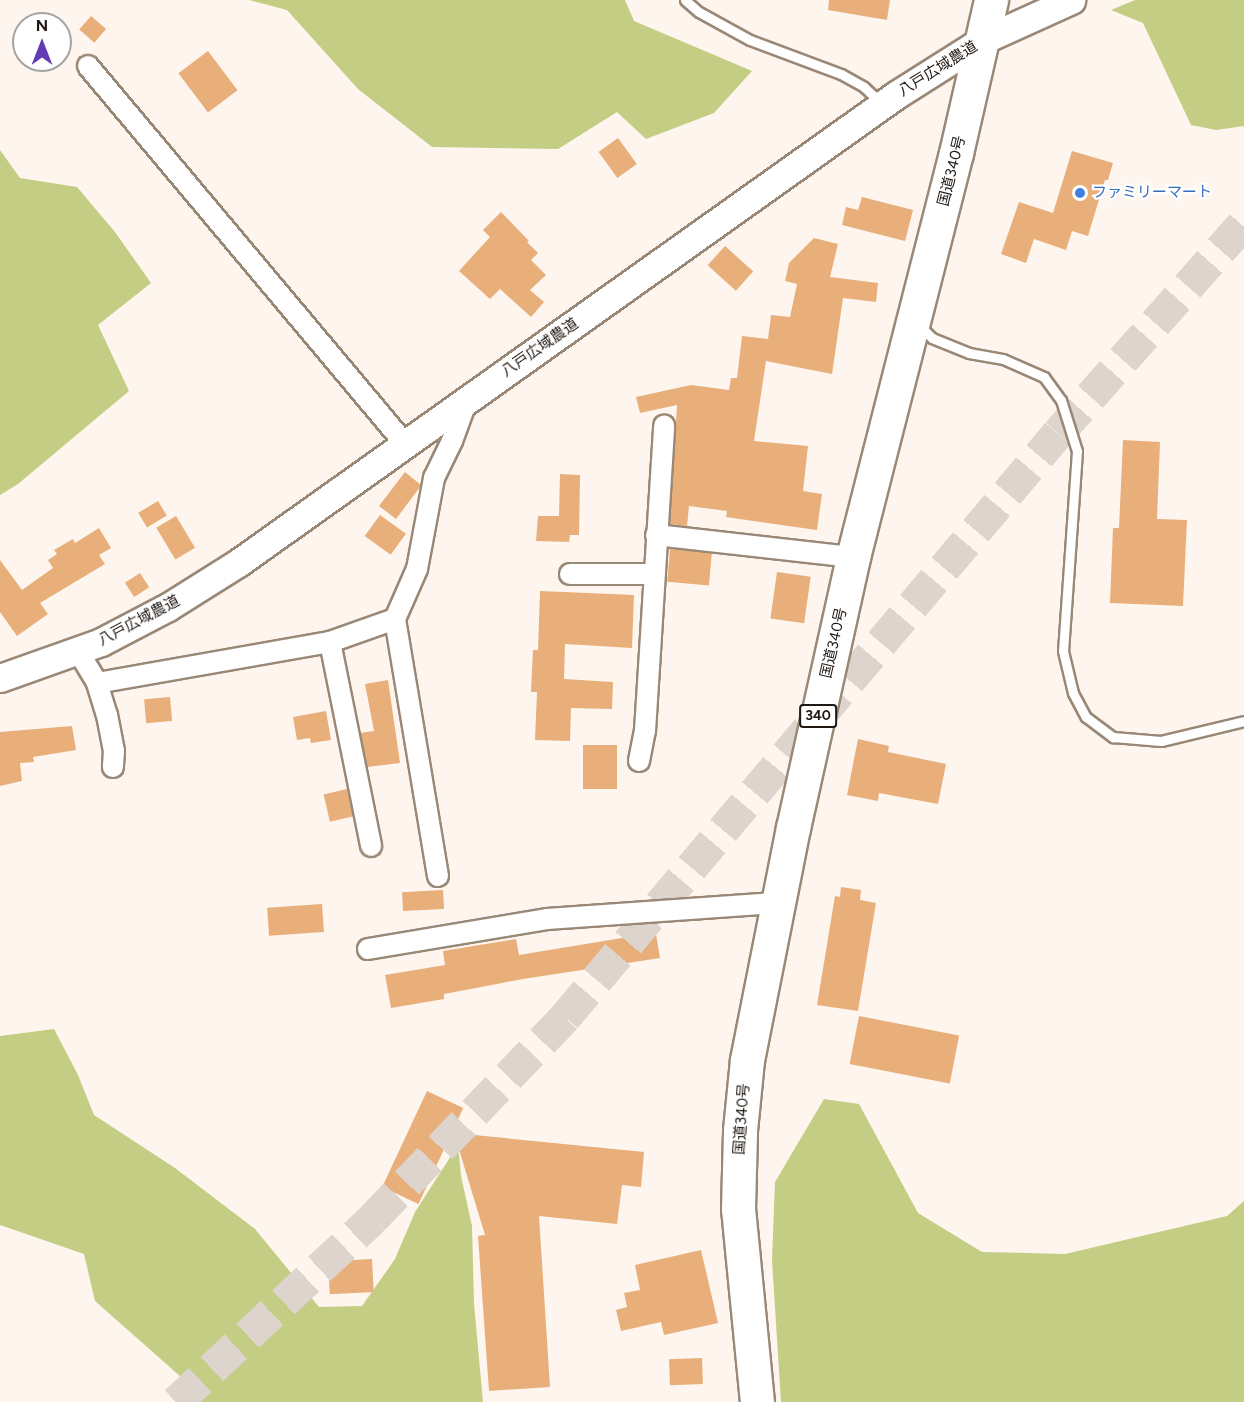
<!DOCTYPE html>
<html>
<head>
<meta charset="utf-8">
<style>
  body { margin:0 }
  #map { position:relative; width:1244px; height:1402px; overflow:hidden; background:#fef5ee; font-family:Figtree,"Noto Sans JP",sans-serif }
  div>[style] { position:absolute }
  .forest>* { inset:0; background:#c4cd84 }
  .building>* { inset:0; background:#e8af7a; transform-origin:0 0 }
  .highway-tunnel>* { height:33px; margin-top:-16.5px; transform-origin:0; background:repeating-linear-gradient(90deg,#ddd4cd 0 33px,transparent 0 49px) }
  .roads { filter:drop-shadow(2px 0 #9a8877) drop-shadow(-2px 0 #9a8877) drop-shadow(0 2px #9a8877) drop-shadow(0 -2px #9a8877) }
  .lane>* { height:9px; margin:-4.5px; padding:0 4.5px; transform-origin:4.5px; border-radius:4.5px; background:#fff }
  .street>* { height:20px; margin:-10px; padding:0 10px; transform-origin:10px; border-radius:10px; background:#fff }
  .secondary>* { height:27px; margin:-13.5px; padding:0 13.5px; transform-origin:13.5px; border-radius:13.5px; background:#fff }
  .highway>* { height:33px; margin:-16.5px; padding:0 16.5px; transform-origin:16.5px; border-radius:16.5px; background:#fff }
  .dots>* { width:16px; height:16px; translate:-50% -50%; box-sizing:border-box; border:3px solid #fff; border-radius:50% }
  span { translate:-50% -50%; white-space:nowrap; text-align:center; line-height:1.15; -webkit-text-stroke:4.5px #fff; paint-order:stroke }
  .shield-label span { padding:2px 4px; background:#fff; border:2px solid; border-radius:4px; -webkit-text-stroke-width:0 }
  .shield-label { font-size:14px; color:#201812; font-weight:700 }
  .street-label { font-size:15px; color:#201812 }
  .shop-label { font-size:15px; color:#366cbe }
  .left { translate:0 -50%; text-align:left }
  .north { position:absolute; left:12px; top:12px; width:60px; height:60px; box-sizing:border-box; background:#fff; border:2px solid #a6a3a0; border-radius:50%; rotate:0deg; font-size:16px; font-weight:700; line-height:24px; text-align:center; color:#201812 }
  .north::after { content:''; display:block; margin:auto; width:21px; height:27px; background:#633bb3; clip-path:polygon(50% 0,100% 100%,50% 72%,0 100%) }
</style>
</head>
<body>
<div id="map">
  <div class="forest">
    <div style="clip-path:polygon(249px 0,625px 0,634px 21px,752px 71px,714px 113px,646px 139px,617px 112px,558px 149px,432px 147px,358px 89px,287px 10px)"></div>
    <div style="clip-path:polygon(1135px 0,1244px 0,1244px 126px,1216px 130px,1191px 125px,1143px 23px,1111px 10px)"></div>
    <div style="clip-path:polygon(0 150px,20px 178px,77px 187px,115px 232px,151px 283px,98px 325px,129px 391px,18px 484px,0 495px)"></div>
    <div style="clip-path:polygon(54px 1029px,78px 1075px,94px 1115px,175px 1168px,255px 1229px,319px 1307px,362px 1306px,395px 1259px,415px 1212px,458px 1145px,461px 1176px,472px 1226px,474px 1304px,483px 1402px,190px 1402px,198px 1392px,95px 1301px,84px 1254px,0 1225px,0 1036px)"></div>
    <div style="clip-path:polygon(824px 1099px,859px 1104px,918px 1213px,982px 1252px,1065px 1254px,1227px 1216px,1244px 1201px,1244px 1402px,781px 1402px,772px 1260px,775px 1182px)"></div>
  </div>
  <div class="building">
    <div style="clip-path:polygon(829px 0,890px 0,887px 20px,828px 10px)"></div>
    <div style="left:91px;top:16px;width:20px;height:18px;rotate:41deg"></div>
    <div style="left:208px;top:51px;width:49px;height:37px;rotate:53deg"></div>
    <div style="left:618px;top:138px;width:32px;height:24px;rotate:54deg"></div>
    <div style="clip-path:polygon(1072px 151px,1113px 163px,1108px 180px,1105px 180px,1088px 236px,1072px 231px,1066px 250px,1034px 239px,1026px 263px,1001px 254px,1019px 202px,1053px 213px)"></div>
    <div style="clip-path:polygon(862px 197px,913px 210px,905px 241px,842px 225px,846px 207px,858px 210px)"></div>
    <div style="clip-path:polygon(501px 212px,529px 241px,527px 242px,538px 253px,531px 260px,546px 275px,530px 290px,544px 302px,531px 317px,500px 289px,490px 299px,459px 271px,490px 237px,483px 230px)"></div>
    <div style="clip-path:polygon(814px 238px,838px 244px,830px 277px,878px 283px,876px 302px,843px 298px,832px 374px,766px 361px,754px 441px,808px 446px,803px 491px,822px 494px,817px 530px,726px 517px,727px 511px,689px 506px,687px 526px,670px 524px,677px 405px,640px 413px,636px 397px,691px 385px,729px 390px,731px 378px,737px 378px,742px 336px,768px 339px,771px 315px,790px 317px,797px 284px,785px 281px,789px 263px)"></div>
    <div style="left:725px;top:246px;width:38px;height:26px;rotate:42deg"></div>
    <div style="clip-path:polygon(1123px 440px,1160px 442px,1157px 519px,1187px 520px,1183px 606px,1110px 603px,1113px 528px,1119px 528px)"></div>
    <div style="clip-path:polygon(405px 472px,421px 485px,420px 487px,396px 519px,379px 506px)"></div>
    <div style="clip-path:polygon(560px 474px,580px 475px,579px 535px,570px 535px,569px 542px,536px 541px,538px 516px,559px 516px)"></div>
    <div style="left:158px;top:501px;width:17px;height:23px;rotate:59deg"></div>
    <div style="left:380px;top:515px;width:32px;height:26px;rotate:36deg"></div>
    <div style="left:176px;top:516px;width:37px;height:23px;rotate:59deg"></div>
    <div style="clip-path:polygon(99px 528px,111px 548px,99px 555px,105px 564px,40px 603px,48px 614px,17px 636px,0 612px,0 560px,22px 590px,53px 568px,48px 560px,57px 554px,54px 550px,73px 539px,75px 543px)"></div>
    <div style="left:670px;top:549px;width:42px;height:33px;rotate:5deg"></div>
    <div style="left:777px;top:572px;width:34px;height:47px;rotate:8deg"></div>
    <div style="left:140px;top:573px;width:17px;height:18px;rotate:57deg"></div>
    <div style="clip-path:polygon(540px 591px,634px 595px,632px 648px,565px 644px,564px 679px,613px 682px,612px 709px,571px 708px,570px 741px,535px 740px,537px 692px,531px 692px,533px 650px,538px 650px)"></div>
    <div style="clip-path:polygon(388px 680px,400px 763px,367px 767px,360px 733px,374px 731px,365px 684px)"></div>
    <div style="left:170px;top:697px;width:24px;height:26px;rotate:85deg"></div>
    <div style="clip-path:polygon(326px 711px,331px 740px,311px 743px,310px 738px,297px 740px,293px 717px)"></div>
    <div style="clip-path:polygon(72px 726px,76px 750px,33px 757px,34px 762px,20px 763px,22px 781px,0 786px,0 732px)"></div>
    <div style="clip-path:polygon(858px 739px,889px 746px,888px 752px,946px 764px,938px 804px,879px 793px,878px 801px,847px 795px)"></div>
    <div style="left:583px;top:745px;width:34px;height:44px"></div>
    <div style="left:347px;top:789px;width:28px;height:24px;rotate:77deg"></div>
    <div style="clip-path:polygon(841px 887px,861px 890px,860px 900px,876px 903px,858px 1011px,817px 1005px,835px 896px,840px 897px)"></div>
    <div style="left:443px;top:890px;width:19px;height:41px;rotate:87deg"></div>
    <div style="left:322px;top:904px;width:28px;height:55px;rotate:86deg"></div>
    <div style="clip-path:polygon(655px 928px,660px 958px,523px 979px,444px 994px,444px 999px,391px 1008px,385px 975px,445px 965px,443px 951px,516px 939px,519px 955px,622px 938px,621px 934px)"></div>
    <div style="left:859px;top:1016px;width:102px;height:49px;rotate:11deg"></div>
    <div style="left:427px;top:1091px;width:40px;height:106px;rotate:25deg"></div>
    <div style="clip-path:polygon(454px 1133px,644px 1152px,641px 1187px,622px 1185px,617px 1224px,539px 1216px,550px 1387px,489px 1391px,478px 1236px,485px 1235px)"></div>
    <div style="clip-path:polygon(701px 1250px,718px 1323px,664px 1335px,661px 1322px,621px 1331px,616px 1310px,627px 1307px,624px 1293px,640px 1290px,635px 1265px)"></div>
    <div style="left:372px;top:1259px;width:33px;height:44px;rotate:87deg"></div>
    <div style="left:702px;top:1358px;width:26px;height:33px;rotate:88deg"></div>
  </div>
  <div class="highway-tunnel">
    <div style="left:176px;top:1402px;width:270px;rotate:-43deg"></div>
    <div style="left:373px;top:1218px;width:278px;rotate:-46.3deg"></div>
    <div style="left:565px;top:1017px;width:764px;rotate:-49.83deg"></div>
    <div style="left:1058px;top:433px;width:281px;rotate:-48.5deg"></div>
  </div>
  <div class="roads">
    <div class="lane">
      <div style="left:685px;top:0;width:18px;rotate:41deg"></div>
      <div style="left:699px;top:12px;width:58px;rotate:28.8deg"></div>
      <div style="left:750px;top:40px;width:97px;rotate:20.5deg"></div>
      <div style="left:841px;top:74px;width:26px;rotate:29deg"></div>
      <div style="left:864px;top:87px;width:22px;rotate:43deg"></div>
      <div style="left:919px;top:325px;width:18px;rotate:45deg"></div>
      <div style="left:932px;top:338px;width:40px;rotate:22deg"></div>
      <div style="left:969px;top:353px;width:35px;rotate:10deg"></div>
      <div style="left:1003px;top:359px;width:45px;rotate:23.7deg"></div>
      <div style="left:1044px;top:377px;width:29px;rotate:54deg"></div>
      <div style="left:1061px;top:400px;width:53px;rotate:72.6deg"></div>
      <div style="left:1077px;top:451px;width:200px;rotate:94deg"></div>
      <div style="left:1063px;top:651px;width:43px;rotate:76.6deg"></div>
      <div style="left:1073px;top:693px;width:27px;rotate:62deg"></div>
      <div style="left:1086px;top:717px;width:34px;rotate:37deg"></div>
      <div style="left:1113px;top:737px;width:48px;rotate:4.8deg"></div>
      <div style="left:1161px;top:741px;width:85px;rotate:-13.5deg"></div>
    </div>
    <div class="street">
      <div style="left:88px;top:66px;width:493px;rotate:50deg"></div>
      <div style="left:656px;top:535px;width:198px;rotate:6.4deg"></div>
      <div style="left:570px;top:574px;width:83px"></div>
      <div style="left:330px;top:642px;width:208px;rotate:78.6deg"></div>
      <div style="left:78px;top:651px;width:37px;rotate:59deg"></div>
      <div style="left:97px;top:683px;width:34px;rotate:73deg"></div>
      <div style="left:107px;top:715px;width:37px;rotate:79deg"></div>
      <div style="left:114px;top:751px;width:16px;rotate:94deg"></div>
      <div style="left:97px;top:683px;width:237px;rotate:-10deg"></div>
      <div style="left:330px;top:642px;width:69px;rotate:-19.5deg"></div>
      <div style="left:639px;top:761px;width:31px;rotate:-79deg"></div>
      <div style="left:645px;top:731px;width:306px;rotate:-86.4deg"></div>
      <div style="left:438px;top:876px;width:261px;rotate:-99.5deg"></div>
      <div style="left:395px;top:619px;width:55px;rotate:-66.3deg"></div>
      <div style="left:417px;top:569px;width:93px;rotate:-79.4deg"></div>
      <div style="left:434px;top:478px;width:41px;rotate:-64.1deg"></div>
      <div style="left:452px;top:441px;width:44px;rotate:-69.9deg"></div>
      <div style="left:368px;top:949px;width:181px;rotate:-9.5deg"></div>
      <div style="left:547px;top:919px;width:232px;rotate:-4deg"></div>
    </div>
    <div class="secondary">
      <div style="left:0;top:678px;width:107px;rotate:-19.6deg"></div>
      <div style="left:101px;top:642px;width:76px;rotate:-27.6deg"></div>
      <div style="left:168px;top:607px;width:83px;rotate:-32.2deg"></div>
      <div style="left:238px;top:563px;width:807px;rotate:-35.42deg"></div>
      <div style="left:896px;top:95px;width:103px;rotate:-32.3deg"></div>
      <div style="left:983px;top:40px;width:97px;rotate:-24.4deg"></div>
    </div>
    <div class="highway">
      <div style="left:757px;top:1402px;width:194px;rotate:-95.6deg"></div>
      <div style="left:738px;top:1209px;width:79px;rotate:-88.5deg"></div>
      <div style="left:740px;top:1130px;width:70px;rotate:-84.3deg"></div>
      <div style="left:747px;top:1060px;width:237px;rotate:-78.8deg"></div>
      <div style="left:793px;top:828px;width:278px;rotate:-77.5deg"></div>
      <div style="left:853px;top:557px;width:417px;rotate:-75.7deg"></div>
      <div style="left:956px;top:153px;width:157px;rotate:-77.1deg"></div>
    </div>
  </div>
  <div class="dots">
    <div style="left:1080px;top:193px;background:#3f7fe0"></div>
  </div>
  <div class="shield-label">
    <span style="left:818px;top:716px">340</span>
  </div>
  <div class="street-label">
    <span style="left:938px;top:69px;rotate:-32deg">八戸広域農道</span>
    <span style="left:952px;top:171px;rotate:-76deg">国道340号</span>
    <span style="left:540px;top:348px;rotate:-35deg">八戸広域農道</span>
    <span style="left:139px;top:621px;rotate:-28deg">八戸広域農道</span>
    <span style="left:834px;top:643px;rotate:-77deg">国道340号</span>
    <span style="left:742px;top:1119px;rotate:-86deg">国道340号</span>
  </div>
  <div class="shop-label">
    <span class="left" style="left:1092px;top:193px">ファミリーマート</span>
  </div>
  <div class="north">N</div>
</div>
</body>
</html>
